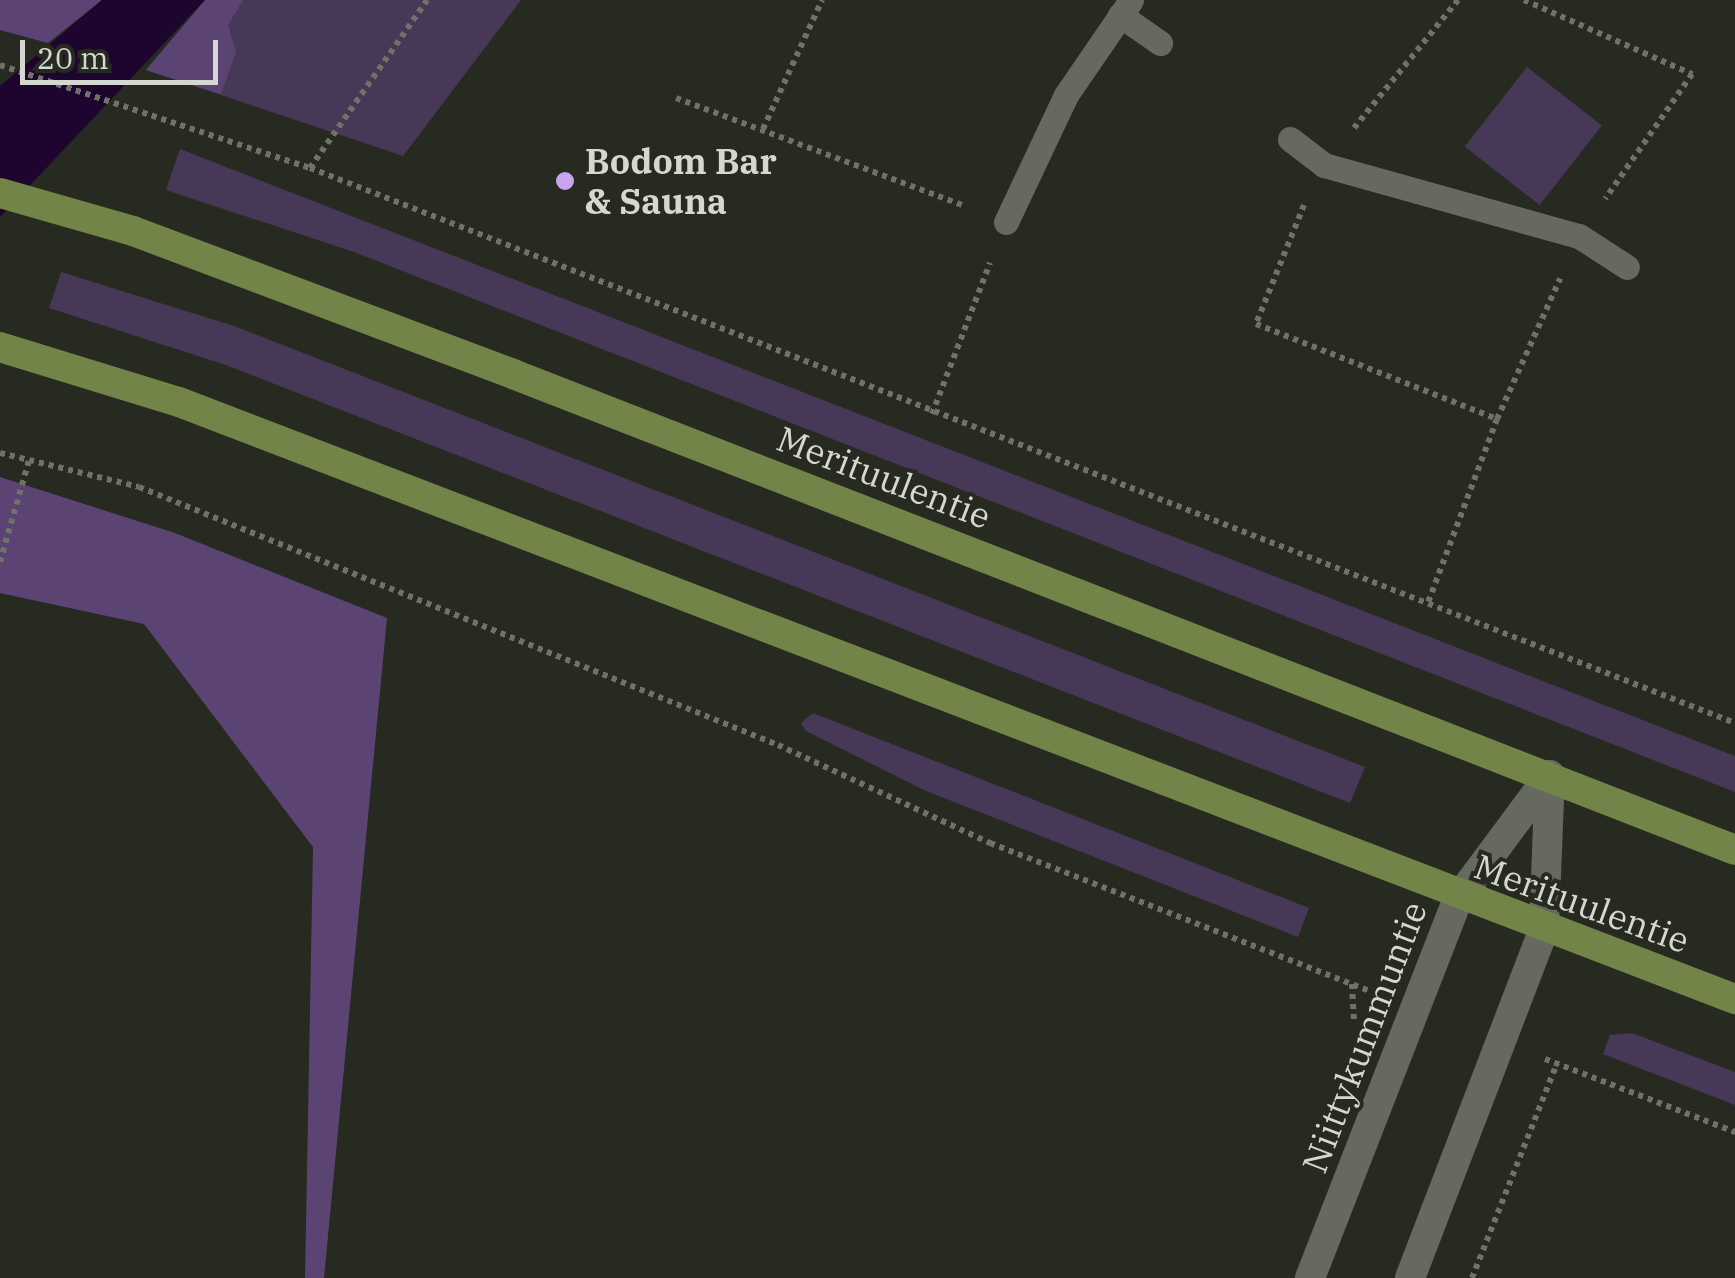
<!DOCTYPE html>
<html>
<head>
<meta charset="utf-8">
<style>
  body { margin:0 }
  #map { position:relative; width:1735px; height:1278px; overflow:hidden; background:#272a20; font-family:"IBM Plex Serif",serif }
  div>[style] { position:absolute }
  .green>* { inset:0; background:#473858; transform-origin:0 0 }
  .forest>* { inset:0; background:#5b4473 }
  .water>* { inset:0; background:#1d052f }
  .path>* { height:6px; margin-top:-3px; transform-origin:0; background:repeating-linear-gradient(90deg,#70726a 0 5px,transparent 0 10px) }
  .lane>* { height:25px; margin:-12.5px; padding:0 12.5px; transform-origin:12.5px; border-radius:12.5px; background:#666a5e }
  .street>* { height:30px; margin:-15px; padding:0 15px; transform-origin:15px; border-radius:15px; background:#666a5e }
  .primary>* { height:30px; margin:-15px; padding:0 15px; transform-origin:15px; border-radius:15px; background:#738448 }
  .dots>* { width:28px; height:28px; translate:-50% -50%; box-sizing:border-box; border:5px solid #272a20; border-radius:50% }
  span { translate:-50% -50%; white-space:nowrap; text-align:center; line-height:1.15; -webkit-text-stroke:8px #272a20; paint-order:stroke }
  .poi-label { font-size:35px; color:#d5d7d1; font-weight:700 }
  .left { translate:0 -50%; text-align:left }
  .street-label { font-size:35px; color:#d5d7d1 }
  .scale { position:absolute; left:20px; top:40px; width:198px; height:45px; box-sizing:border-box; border:5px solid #d5d7d1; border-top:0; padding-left:12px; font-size:30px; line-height:35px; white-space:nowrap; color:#d5d7d1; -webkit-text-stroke:8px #272a20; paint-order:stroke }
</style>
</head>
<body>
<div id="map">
  <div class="green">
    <div style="clip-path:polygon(205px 0,521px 0,403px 156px,146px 70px)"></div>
    <div style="left:1527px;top:67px;width:95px;height:101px;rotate:38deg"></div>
    <div style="clip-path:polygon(180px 149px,1735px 756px,1735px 792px,354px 252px,166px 190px)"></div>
    <div style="clip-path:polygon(61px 272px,237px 327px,1365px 767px,1350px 803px,226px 365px,49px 308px)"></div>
    <div style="clip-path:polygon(813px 713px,1309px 908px,1298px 937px,926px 791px,806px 731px,801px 723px)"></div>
    <div style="clip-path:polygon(1632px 1033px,1735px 1072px,1735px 1105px,1603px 1054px,1610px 1035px)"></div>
  </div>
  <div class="forest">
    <div style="clip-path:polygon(0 0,102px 0,48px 43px,0 30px)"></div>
    <div style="clip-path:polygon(205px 0,243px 0,228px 25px,236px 52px,221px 94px,146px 70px)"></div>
    <div style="clip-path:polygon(0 477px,175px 533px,387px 618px,324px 1278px,305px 1278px,313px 847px,144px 624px,0 593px)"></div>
  </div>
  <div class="water">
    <div style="clip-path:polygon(102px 0,205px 0,0 217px,0 86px)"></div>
  </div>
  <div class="path">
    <div style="left:1524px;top:0;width:184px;rotate:23.8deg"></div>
    <div style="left:1692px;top:74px;width:152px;rotate:124.8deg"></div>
    <div style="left:0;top:65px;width:327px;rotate:18.4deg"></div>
    <div style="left:310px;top:168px;width:1529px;rotate:21.28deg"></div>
    <div style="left:676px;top:98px;width:309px;rotate:20.5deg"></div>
    <div style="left:1354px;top:128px;width:165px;rotate:-50.9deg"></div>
    <div style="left:763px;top:129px;width:142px;rotate:-65.4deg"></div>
    <div style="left:310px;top:168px;width:205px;rotate:-55.1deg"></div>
    <div style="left:1304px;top:205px;width:128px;rotate:112deg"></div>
    <div style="left:1256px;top:324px;width:259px;rotate:21.5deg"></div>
    <div style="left:1497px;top:419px;width:197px;rotate:110.6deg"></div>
    <div style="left:932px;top:414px;width:162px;rotate:-69deg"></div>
    <div style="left:1497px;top:419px;width:154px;rotate:-65.8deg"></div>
    <div style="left:0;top:453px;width:143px;rotate:13.7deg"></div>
    <div style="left:139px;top:487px;width:689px;rotate:21.99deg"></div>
    <div style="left:778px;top:745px;width:234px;rotate:24.8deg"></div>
    <div style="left:990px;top:843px;width:408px;rotate:21.3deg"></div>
    <div style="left:0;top:562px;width:106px;rotate:-74.1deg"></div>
    <div style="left:1352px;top:984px;width:39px;rotate:87deg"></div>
    <div style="left:1545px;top:1059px;width:204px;rotate:21deg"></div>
    <div style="left:1472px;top:1278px;width:231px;rotate:-68.4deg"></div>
  </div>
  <div class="lane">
    <div style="left:1120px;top:15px;width:49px;rotate:35deg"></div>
    <div style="left:1290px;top:139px;width:43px;rotate:37.4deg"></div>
    <div style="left:1324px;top:165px;width:265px;rotate:15.6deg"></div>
    <div style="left:1579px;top:236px;width:57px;rotate:32.9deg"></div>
    <div style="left:1006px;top:222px;width:140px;rotate:-64.7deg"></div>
    <div style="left:1066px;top:95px;width:115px;rotate:-55.6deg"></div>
  </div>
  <div class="street">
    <div style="left:1310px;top:1278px;width:407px;rotate:-68.7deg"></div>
    <div style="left:1458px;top:899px;width:154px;rotate:-53.4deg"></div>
    <div style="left:1410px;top:1278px;width:374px;rotate:-69deg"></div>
    <div style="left:1544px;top:929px;width:154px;rotate:-87.8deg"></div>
  </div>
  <div class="primary">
    <div style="left:0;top:193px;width:138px;rotate:15.9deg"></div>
    <div style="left:133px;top:231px;width:406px;rotate:20.6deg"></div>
    <div style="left:513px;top:374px;width:1311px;rotate:21.28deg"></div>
    <div style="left:0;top:347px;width:187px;rotate:17.1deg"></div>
    <div style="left:179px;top:402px;width:1667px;rotate:20.99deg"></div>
  </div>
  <div class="dots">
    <div style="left:565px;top:181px;background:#c8a5ee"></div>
  </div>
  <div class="poi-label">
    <span class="left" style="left:585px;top:181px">Bodom Bar<br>&amp; Sauna</span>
  </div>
  <div class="street-label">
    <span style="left:884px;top:477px;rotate:21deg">Merituulentie</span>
    <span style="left:1582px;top:903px;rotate:20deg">Merituulentie</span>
    <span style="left:1364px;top:1037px;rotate:-69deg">Niittykummuntie</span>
  </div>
  <div class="scale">20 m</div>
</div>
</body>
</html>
